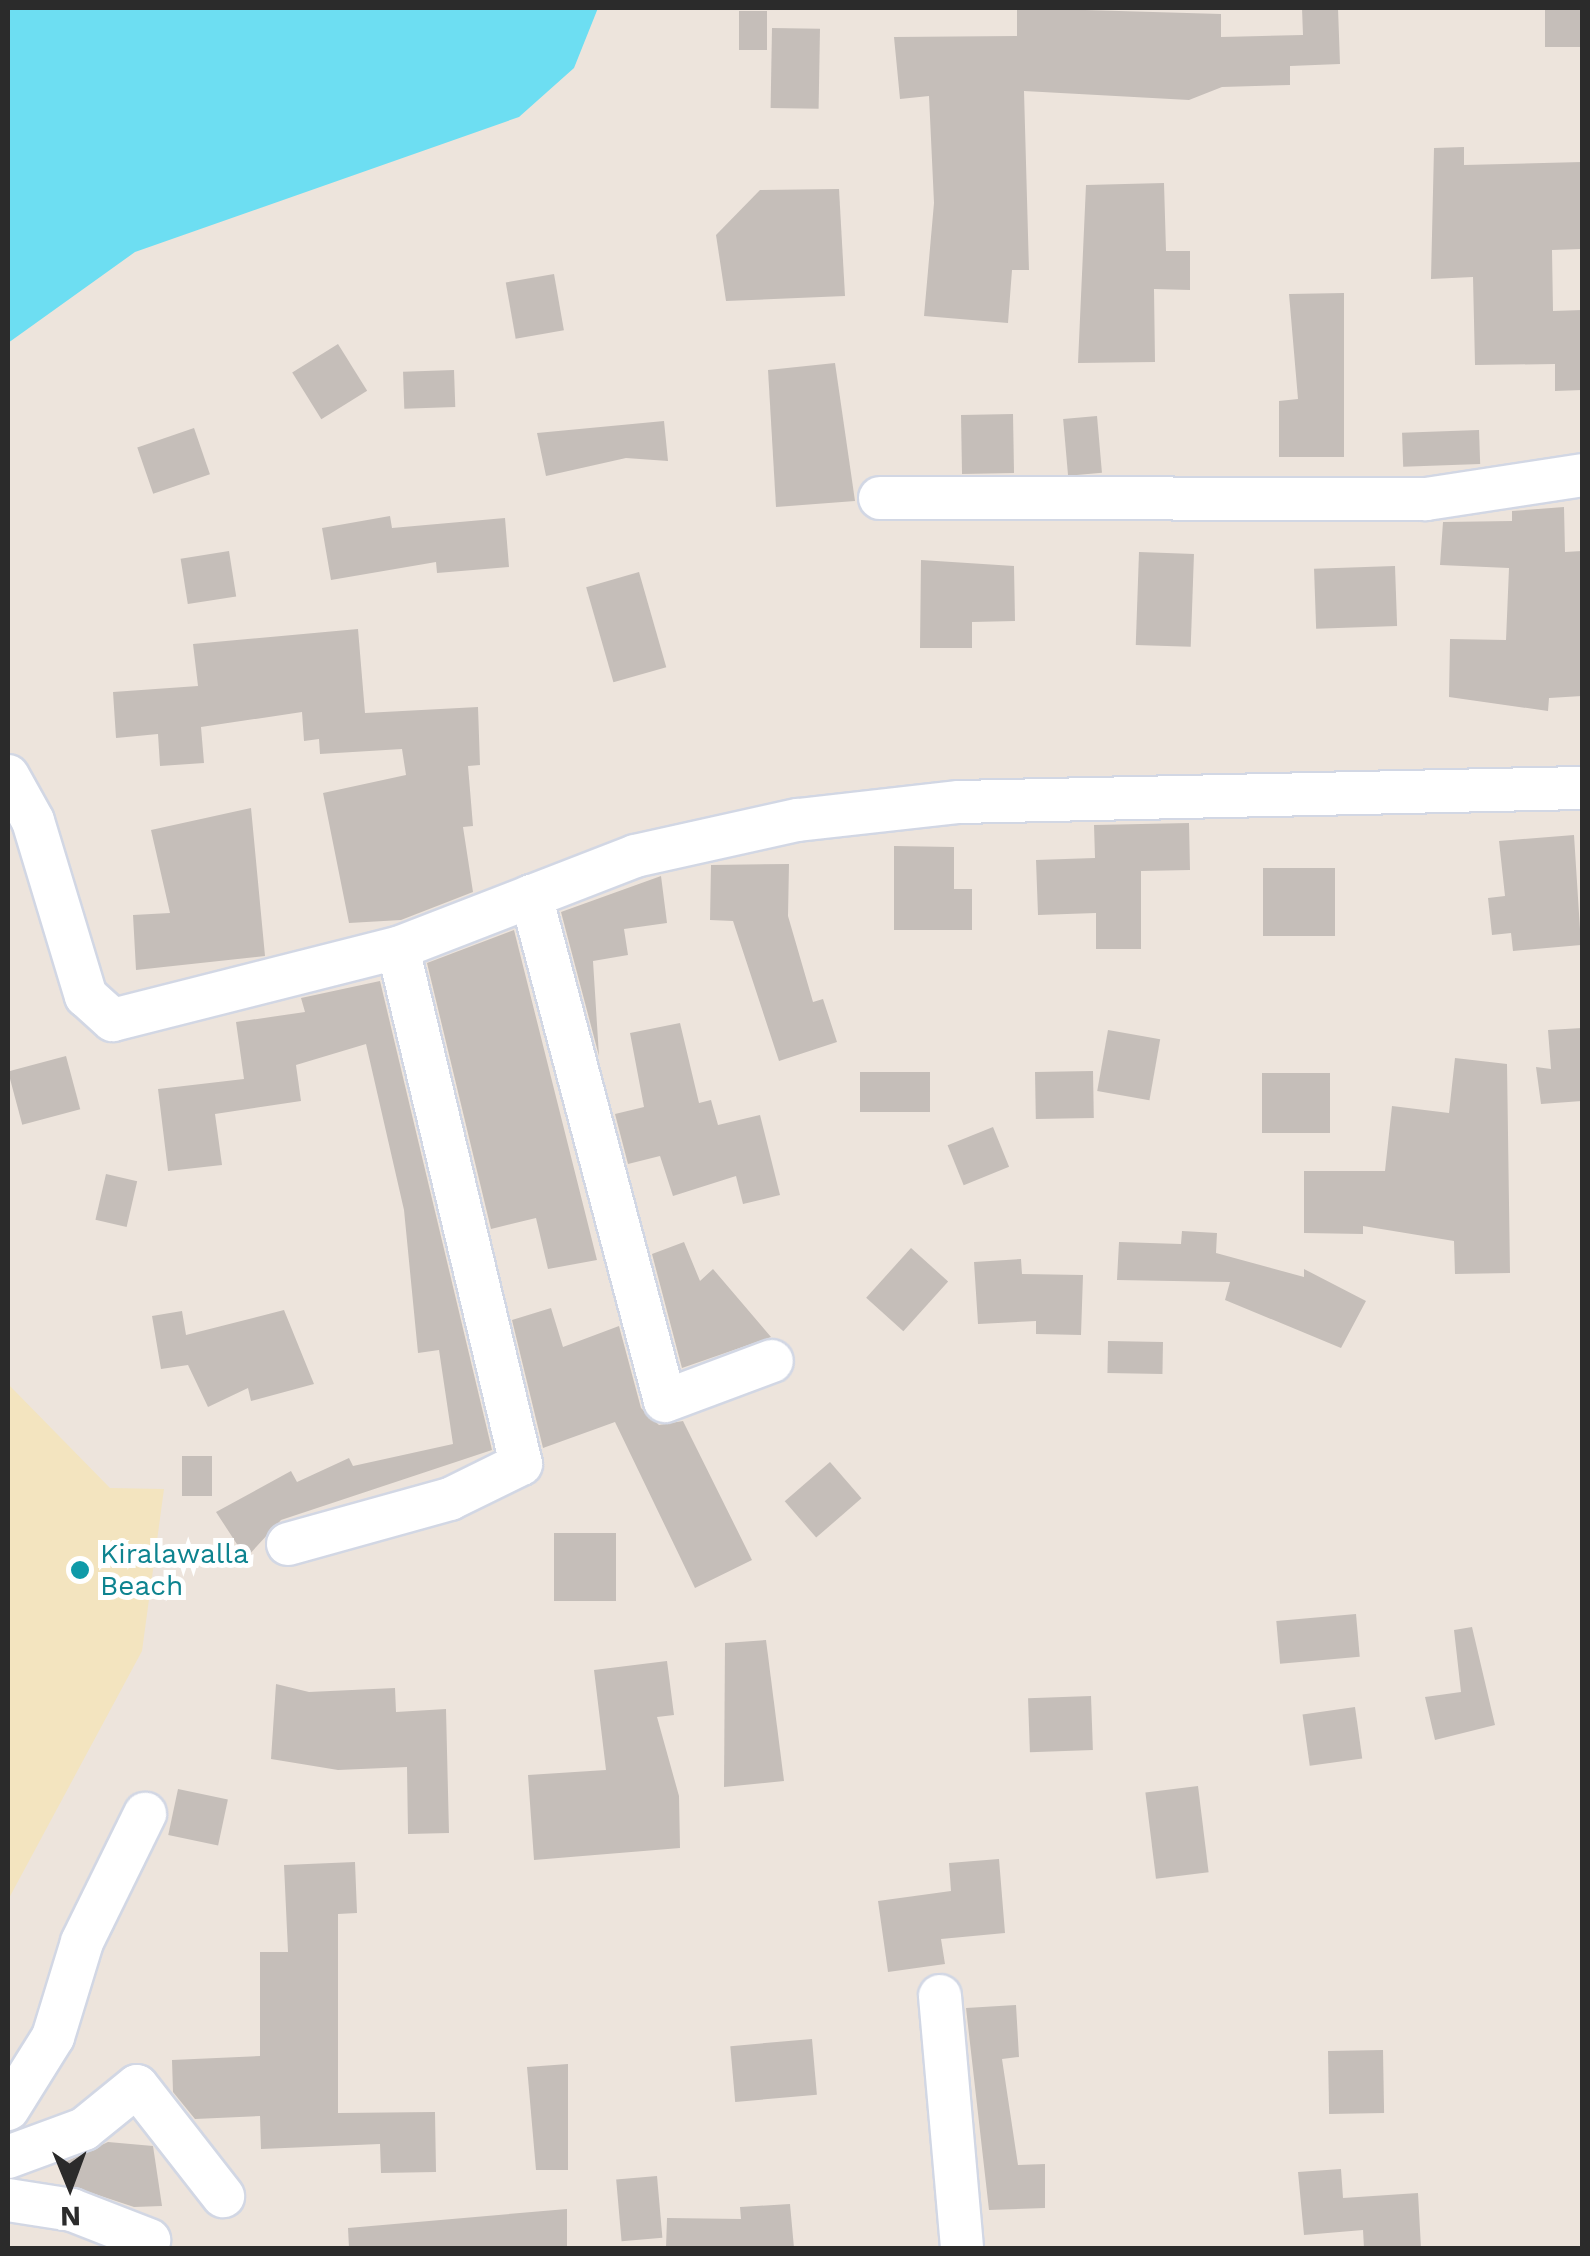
<!DOCTYPE html>
<html>
<head>
<meta charset="utf-8">
<style>
  body { margin:0 }
  #map { position:relative; width:1590px; height:2256px; overflow:hidden; background:#ede4dc; font-family:"Work Sans",sans-serif }
  div>[style] { position:absolute }
  .sand>* { inset:0; background:#f3e4bf }
  .water>* { inset:0; background:#6ddef2 }
  .building>* { inset:0; background:#c5beb9; transform-origin:0 0 }
  .roads { filter:drop-shadow(2px 0 #d2d7e4) drop-shadow(-2px 0 #d2d7e4) drop-shadow(0 2px #d2d7e4) drop-shadow(0 -2px #d2d7e4) }
  .minor>* { height:42px; margin:-21px; padding:0 21px; transform-origin:21px; border-radius:21px; background:#fff }
  .dots>* { width:28px; height:28px; translate:-50% -50%; box-sizing:border-box; border:5px solid #fff; border-radius:50% }
  span { translate:-50% -50%; white-space:nowrap; text-align:center; line-height:1.15; -webkit-text-stroke:10px #fff; paint-order:stroke }
  .culture-label { font-size:28px; color:#0d838f }
  .left { translate:0 -50%; text-align:left }
  .frame { position:absolute; inset:0; border:10px solid #2b2b2b; pointer-events:none }
  .north { position:absolute; left:20px; top:2136px; width:100px; height:100px; -webkit-text-stroke:8px #fff; paint-order:stroke; rotate:179deg; font-size:28px; font-weight:700; line-height:40px; text-align:center; color:#2b2b2b }
  .north::after { content:''; display:block; margin:auto; width:35px; height:45px; background:#2b2b2b; clip-path:polygon(50% 0,100% 100%,50% 72%,0 100%) }
</style>
</head>
<body>
<div id="map">
  <div class="sand">
    <div style="clip-path:polygon(8px 1384px,110px 1488px,164px 1489px,142px 1651px,8px 1900px)"></div>
  </div>
  <div class="water">
    <div style="clip-path:polygon(8px 8px,598px 8px,574px 68px,519px 117px,135px 252px,8px 343px)"></div>
  </div>
  <div class="building">
    <div style="clip-path:polygon(1017px 8px,1221px 14px,1221px 37px,1303px 35px,1302px 8px,1338px 8px,1340px 64px,1290px 66px,1290px 85px,1222px 87px,1189px 100px,1024px 91px,1029px 270px,1012px 270px,1008px 323px,924px 316px,934px 203px,929px 96px,900px 99px,894px 37px,1017px 36px)"></div>
    <div style="left:1545px;top:8px;width:37px;height:39px"></div>
    <div style="left:739px;top:11px;width:28px;height:39px"></div>
    <div style="left:772px;top:28px;width:48px;height:80px;rotate:1deg"></div>
    <div style="clip-path:polygon(1464px 147px,1464px 165px,1582px 162px,1582px 249px,1552px 250px,1553px 311px,1582px 310px,1582px 390px,1555px 391px,1555px 364px,1475px 365px,1473px 277px,1431px 279px,1434px 148px)"></div>
    <div style="clip-path:polygon(1164px 183px,1166px 251px,1190px 251px,1190px 290px,1154px 289px,1155px 362px,1078px 363px,1086px 185px)"></div>
    <div style="clip-path:polygon(839px 189px,845px 296px,726px 301px,716px 235px,760px 190px)"></div>
    <div style="left:554px;top:274px;width:57px;height:49px;rotate:80deg"></div>
    <div style="clip-path:polygon(1344px 293px,1344px 457px,1279px 457px,1279px 401px,1298px 399px,1289px 294px)"></div>
    <div style="left:338px;top:344px;width:55px;height:54px;rotate:58deg"></div>
    <div style="clip-path:polygon(835px 363px,855px 501px,776px 507px,768px 370px)"></div>
    <div style="left:454px;top:370px;width:37px;height:51px;rotate:88deg"></div>
    <div style="left:1013px;top:414px;width:59px;height:52px;rotate:89deg"></div>
    <div style="left:1097px;top:416px;width:57px;height:34px;rotate:85deg"></div>
    <div style="clip-path:polygon(664px 421px,668px 461px,626px 458px,546px 476px,537px 433px)"></div>
    <div style="left:194px;top:428px;width:49px;height:60px;rotate:71deg"></div>
    <div style="left:1479px;top:430px;width:34px;height:77px;rotate:88deg"></div>
    <div style="clip-path:polygon(1564px 507px,1565px 552px,1582px 551px,1582px 696px,1549px 698px,1548px 711px,1449px 697px,1450px 639px,1506px 640px,1509px 568px,1440px 565px,1443px 522px,1512px 521px,1512px 511px)"></div>
    <div style="clip-path:polygon(390px 516px,392px 528px,505px 518px,509px 567px,437px 573px,436px 562px,331px 580px,322px 528px)"></div>
    <div style="left:229px;top:551px;width:46px;height:49px;rotate:81deg"></div>
    <div style="left:1139px;top:552px;width:55px;height:93px;rotate:2deg"></div>
    <div style="clip-path:polygon(921px 560px,1014px 566px,1015px 621px,972px 622px,972px 648px,920px 648px)"></div>
    <div style="left:1395px;top:566px;width:60px;height:81px;rotate:88deg"></div>
    <div style="left:639px;top:572px;width:99px;height:55px;rotate:74deg"></div>
    <div style="clip-path:polygon(358px 629px,365px 713px,478px 707px,480px 765px,468px 766px,473px 826px,463px 827px,473px 892px,401px 920px,349px 923px,323px 793px,406px 775px,402px 749px,320px 754px,319px 739px,304px 741px,302px 712px,201px 727px,204px 763px,160px 766px,158px 734px,116px 738px,113px 692px,198px 686px,193px 644px)"></div>
    <div style="clip-path:polygon(251px 808px,265px 956px,136px 970px,133px 915px,170px 913px,151px 830px)"></div>
    <div style="clip-path:polygon(1189px 823px,1190px 870px,1141px 871px,1141px 949px,1096px 949px,1096px 913px,1038px 915px,1036px 860px,1095px 858px,1094px 825px)"></div>
    <div style="clip-path:polygon(1574px 835px,1581px 945px,1513px 951px,1511px 933px,1492px 935px,1488px 898px,1505px 896px,1499px 841px)"></div>
    <div style="clip-path:polygon(894px 846px,954px 847px,954px 889px,972px 889px,972px 930px,894px 930px)"></div>
    <div style="clip-path:polygon(789px 864px,788px 916px,813px 1002px,823px 999px,837px 1042px,779px 1061px,733px 921px,710px 920px,711px 865px)"></div>
    <div style="left:1263px;top:868px;width:72px;height:68px"></div>
    <div style="clip-path:polygon(661px 876px,667px 923px,624px 929px,628px 955px,593px 961px,599px 1056px,561px 912px)"></div>
    <div style="clip-path:polygon(514px 930px,597px 1260px,548px 1269px,536px 1218px,491px 1229px,427px 963px)"></div>
    <div style="clip-path:polygon(380px 981px,492px 1450px,281px 1520px,246px 1558px,216px 1512px,291px 1471px,297px 1482px,349px 1458px,353px 1466px,453px 1444px,439px 1350px,418px 1353px,404px 1210px,366px 1044px,296px 1065px,301px 1101px,215px 1114px,222px 1165px,168px 1171px,158px 1089px,244px 1079px,236px 1022px,305px 1012px,301px 998px)"></div>
    <div style="clip-path:polygon(680px 1023px,699px 1103px,711px 1100px,718px 1125px,760px 1115px,780px 1195px,743px 1204px,736px 1176px,673px 1196px,660px 1156px,628px 1164px,615px 1114px,644px 1107px,630px 1033px)"></div>
    <div style="clip-path:polygon(1582px 1028px,1582px 1101px,1541px 1104px,1536px 1067px,1551px 1069px,1548px 1030px)"></div>
    <div style="left:1108px;top:1030px;width:53px;height:62px;rotate:10deg"></div>
    <div style="left:66px;top:1056px;width:55px;height:60px;rotate:75deg"></div>
    <div style="clip-path:polygon(1455px 1058px,1507px 1064px,1510px 1273px,1455px 1274px,1454px 1241px,1363px 1226px,1363px 1234px,1304px 1233px,1304px 1171px,1385px 1171px,1392px 1106px,1449px 1113px)"></div>
    <div style="left:1093px;top:1071px;width:47px;height:58px;rotate:89deg"></div>
    <div style="left:860px;top:1072px;width:70px;height:40px"></div>
    <div style="left:1262px;top:1073px;width:68px;height:60px"></div>
    <div style="left:993px;top:1127px;width:43px;height:49px;rotate:68deg"></div>
    <div style="left:106px;top:1174px;width:32px;height:47px;rotate:13deg"></div>
    <div style="clip-path:polygon(1182px 1231px,1217px 1233px,1216px 1253px,1304px 1277px,1304px 1269px,1366px 1301px,1341px 1348px,1225px 1300px,1230px 1282px,1117px 1280px,1119px 1242px,1181px 1244px)"></div>
    <div style="clip-path:polygon(684px 1242px,700px 1281px,713px 1269px,771px 1337px,682px 1368px,652px 1254px)"></div>
    <div style="left:911px;top:1248px;width:50px;height:67px;rotate:42deg"></div>
    <div style="clip-path:polygon(1021px 1259px,1022px 1274px,1083px 1275px,1081px 1335px,1036px 1334px,1036px 1321px,978px 1324px,974px 1262px)"></div>
    <div style="clip-path:polygon(551px 1308px,563px 1347px,619px 1326px,641px 1408px,659px 1425px,683px 1421px,752px 1560px,695px 1588px,615px 1422px,543px 1448px,512px 1320px)"></div>
    <div style="clip-path:polygon(284px 1310px,314px 1384px,251px 1401px,248px 1388px,208px 1407px,188px 1365px,161px 1369px,152px 1316px,182px 1311px,186px 1335px)"></div>
    <div style="left:1108px;top:1341px;width:55px;height:32px;rotate:1deg"></div>
    <div style="left:212px;top:1456px;width:40px;height:30px;rotate:90deg"></div>
    <div style="left:830px;top:1462px;width:48px;height:60px;rotate:49deg"></div>
    <div style="left:554px;top:1533px;width:62px;height:68px"></div>
    <div style="left:1356px;top:1614px;width:43px;height:80px;rotate:85deg"></div>
    <div style="clip-path:polygon(1472px 1627px,1495px 1725px,1435px 1740px,1425px 1697px,1461px 1692px,1454px 1630px)"></div>
    <div style="clip-path:polygon(766px 1640px,784px 1781px,724px 1787px,725px 1643px)"></div>
    <div style="clip-path:polygon(667px 1661px,674px 1715px,657px 1717px,679px 1796px,680px 1848px,534px 1860px,528px 1775px,606px 1770px,594px 1670px)"></div>
    <div style="clip-path:polygon(276px 1684px,309px 1692px,395px 1688px,396px 1712px,446px 1709px,449px 1833px,408px 1834px,407px 1767px,338px 1770px,271px 1759px)"></div>
    <div style="left:1091px;top:1696px;width:54px;height:63px;rotate:88deg"></div>
    <div style="left:1355px;top:1707px;width:52px;height:53px;rotate:82deg"></div>
    <div style="left:1198px;top:1786px;width:87px;height:53px;rotate:83deg"></div>
    <div style="left:178px;top:1789px;width:51px;height:47px;rotate:12deg"></div>
    <div style="clip-path:polygon(999px 1859px,1005px 1933px,941px 1939px,945px 1964px,888px 1972px,878px 1901px,951px 1891px,949px 1863px)"></div>
    <div style="clip-path:polygon(355px 1862px,357px 1913px,338px 1914px,338px 2113px,435px 2112px,436px 2172px,381px 2173px,380px 2144px,261px 2149px,260px 2116px,195px 2119px,173px 2092px,172px 2060px,260px 2056px,260px 1952px,288px 1952px,284px 1865px)"></div>
    <div style="clip-path:polygon(1016px 2005px,1019px 2057px,1002px 2059px,1018px 2165px,1045px 2164px,1045px 2208px,989px 2210px,966px 2008px)"></div>
    <div style="left:812px;top:2039px;width:56px;height:82px;rotate:85deg"></div>
    <div style="left:1383px;top:2050px;width:63px;height:55px;rotate:89deg"></div>
    <div style="clip-path:polygon(568px 2064px,568px 2170px,536px 2170px,527px 2067px)"></div>
    <div style="clip-path:polygon(108px 2142px,153px 2146px,162px 2206px,134px 2207px,65px 2184px,65px 2162px)"></div>
    <div style="clip-path:polygon(1341px 2169px,1343px 2198px,1418px 2193px,1421px 2248px,1364px 2248px,1363px 2230px,1304px 2235px,1298px 2172px)"></div>
    <div style="left:657px;top:2176px;width:62px;height:41px;rotate:85deg"></div>
    <div style="clip-path:polygon(790px 2204px,794px 2248px,666px 2248px,667px 2218px,741px 2219px,740px 2207px)"></div>
    <div style="clip-path:polygon(567px 2209px,567px 2248px,349px 2248px,348px 2228px)"></div>
  </div>
  <div class="roads">
    <div class="minor">
      <div style="left:880px;top:498px;width:546px;rotate:0.1deg"></div>
      <div style="left:1426px;top:499px;width:158px;rotate:-8.7deg"></div>
      <div style="left:8px;top:776px;width:51px;rotate:60.9deg"></div>
      <div style="left:33px;top:821px;width:183px;rotate:73.2deg"></div>
      <div style="left:86px;top:996px;width:36px;rotate:42deg"></div>
      <div style="left:113px;top:1020px;width:294px;rotate:-14.2deg"></div>
      <div style="left:398px;top:948px;width:254px;rotate:-21.2deg"></div>
      <div style="left:635px;top:856px;width:167px;rotate:-12.5deg"></div>
      <div style="left:798px;top:820px;width:162px;rotate:-6.4deg"></div>
      <div style="left:959px;top:802px;width:623px;rotate:-1.29deg"></div>
      <div style="left:531px;top:896px;width:522px;rotate:75.14deg"></div>
      <div style="left:665px;top:1401px;width:114px;rotate:-20.5deg"></div>
      <div style="left:288px;top:1544px;width:168px;rotate:-15.5deg"></div>
      <div style="left:450px;top:1499px;width:79px;rotate:-26.2deg"></div>
      <div style="left:521px;top:1464px;width:530px;rotate:-103.41deg"></div>
      <div style="left:940px;top:1996px;width:253px;rotate:85deg"></div>
      <div style="left:8px;top:2109px;width:85px;rotate:-58deg"></div>
      <div style="left:53px;top:2037px;width:99px;rotate:-73deg"></div>
      <div style="left:82px;top:1942px;width:143px;rotate:-63.8deg"></div>
      <div style="left:8px;top:2157px;width:81px;rotate:-20.2deg"></div>
      <div style="left:84px;top:2129px;width:68px;rotate:-39.1deg"></div>
      <div style="left:137px;top:2086px;width:140px;rotate:52deg"></div>
      <div style="left:8px;top:2200px;width:65px;rotate:8.9deg"></div>
      <div style="left:72px;top:2210px;width:83px;rotate:21.3deg"></div>
    </div>
  </div>
  <div class="dots">
    <div style="left:80px;top:1570px;background:#0f9aa8"></div>
  </div>
  <div class="culture-label">
    <span class="left" style="left:100px;top:1570px">Kiralawalla<br>Beach</span>
  </div>
  <div class="frame"></div>
  <div class="north">N</div>
</div>
</body>
</html>
